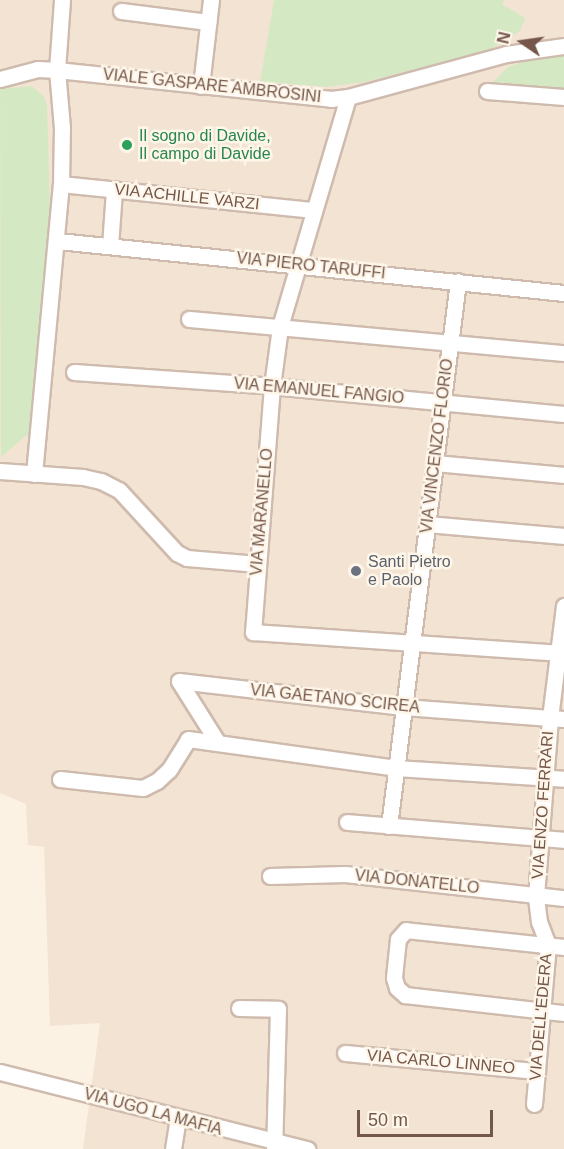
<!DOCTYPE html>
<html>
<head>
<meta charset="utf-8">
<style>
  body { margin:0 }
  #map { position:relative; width:564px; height:1149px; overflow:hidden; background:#fcf2e4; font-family:Helvetica,sans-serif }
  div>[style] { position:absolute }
  .residential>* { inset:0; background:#f3e3d2 }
  .green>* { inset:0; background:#d4e9c3 }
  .roads { filter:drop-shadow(2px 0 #cfbbae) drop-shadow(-2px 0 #cfbbae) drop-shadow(0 2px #cfbbae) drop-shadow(0 -2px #cfbbae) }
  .minor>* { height:15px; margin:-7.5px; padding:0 7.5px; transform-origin:7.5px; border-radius:7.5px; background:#fff }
  .dots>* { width:16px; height:16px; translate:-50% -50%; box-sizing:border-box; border:3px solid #fff6ea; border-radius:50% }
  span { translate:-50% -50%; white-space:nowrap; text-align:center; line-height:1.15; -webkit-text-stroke:5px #fff6ea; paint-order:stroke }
  .street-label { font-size:16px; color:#74574a }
  .leisure-label { font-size:16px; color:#27864d }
  .left { translate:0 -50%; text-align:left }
  .worship-label { font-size:16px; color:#5b616d }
  .north { position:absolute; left:492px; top:12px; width:60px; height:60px; -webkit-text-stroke:4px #fff6ea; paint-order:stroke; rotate:283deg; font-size:16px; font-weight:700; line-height:24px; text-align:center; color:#74574a }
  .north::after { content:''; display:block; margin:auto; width:21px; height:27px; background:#74574a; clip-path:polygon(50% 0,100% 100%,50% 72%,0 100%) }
  .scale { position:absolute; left:357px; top:1110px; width:136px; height:27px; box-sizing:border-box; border:3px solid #74574a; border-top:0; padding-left:8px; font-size:18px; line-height:21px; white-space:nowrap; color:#74574a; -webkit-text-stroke:4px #fff6ea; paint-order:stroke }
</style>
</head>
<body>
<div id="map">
  <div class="residential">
    <div style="clip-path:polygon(0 0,564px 0,564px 1149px,83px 1149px,100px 1023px,50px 1026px,44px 847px,28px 845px,26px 804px,0 793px)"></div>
  </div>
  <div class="green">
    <div style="clip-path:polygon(274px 0,504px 0,502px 4px,525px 18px,520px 31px,489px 50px,365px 82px,327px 87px,260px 82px)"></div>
    <div style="clip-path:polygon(564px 55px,564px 88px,493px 82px,508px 67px,528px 60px)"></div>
    <div style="clip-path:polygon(32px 86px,44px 97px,47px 106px,50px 207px,29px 433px,1px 457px,0 89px)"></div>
  </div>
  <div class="roads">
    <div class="minor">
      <div style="left:121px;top:11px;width:88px;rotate:7.2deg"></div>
      <div style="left:0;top:79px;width:39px;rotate:-15deg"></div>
      <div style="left:38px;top:69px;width:19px;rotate:3deg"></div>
      <div style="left:57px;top:70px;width:276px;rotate:6deg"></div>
      <div style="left:331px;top:99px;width:17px;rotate:-7deg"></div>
      <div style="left:348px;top:97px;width:164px;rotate:-15.2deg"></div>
      <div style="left:506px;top:54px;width:59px;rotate:-7.9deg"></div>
      <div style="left:201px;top:86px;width:87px;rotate:-83.4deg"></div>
      <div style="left:487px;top:91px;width:77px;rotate:4.5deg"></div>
      <div style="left:348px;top:97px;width:240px;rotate:106.5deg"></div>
      <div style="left:280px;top:327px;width:60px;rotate:97.7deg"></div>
      <div style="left:272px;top:386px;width:247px;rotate:94.4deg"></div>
      <div style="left:253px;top:632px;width:306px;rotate:3.9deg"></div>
      <div style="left:61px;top:184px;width:254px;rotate:5.9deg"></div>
      <div style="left:58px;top:241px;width:509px;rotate:5.87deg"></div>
      <div style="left:110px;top:246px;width:56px;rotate:-85.9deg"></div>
      <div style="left:189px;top:319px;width:377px;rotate:5.2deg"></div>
      <div style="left:74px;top:372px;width:198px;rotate:4deg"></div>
      <div style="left:272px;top:386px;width:293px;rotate:5.5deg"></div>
      <div style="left:435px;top:463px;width:130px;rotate:5.3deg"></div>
      <div style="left:0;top:471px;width:83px;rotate:4.1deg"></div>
      <div style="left:83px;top:477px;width:18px;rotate:13deg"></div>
      <div style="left:101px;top:481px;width:20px;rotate:27deg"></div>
      <div style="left:119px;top:490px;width:86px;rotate:47.4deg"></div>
      <div style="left:177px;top:553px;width:11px;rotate:27deg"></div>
      <div style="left:187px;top:558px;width:71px;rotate:4.8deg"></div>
      <div style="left:34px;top:474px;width:291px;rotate:-84.7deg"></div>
      <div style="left:61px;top:184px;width:56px;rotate:-89deg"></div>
      <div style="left:62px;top:128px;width:58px;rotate:-94.9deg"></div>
      <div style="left:57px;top:70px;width:70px;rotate:-85.9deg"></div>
      <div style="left:427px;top:524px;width:138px;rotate:5deg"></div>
      <div style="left:218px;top:743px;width:73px;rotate:-122.2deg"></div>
      <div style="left:179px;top:681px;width:226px;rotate:6.6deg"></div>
      <div style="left:404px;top:707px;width:160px;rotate:4.3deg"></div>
      <div style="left:60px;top:779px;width:83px;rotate:6.2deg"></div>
      <div style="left:143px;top:788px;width:16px;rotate:-27deg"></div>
      <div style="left:157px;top:781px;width:16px;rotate:-43deg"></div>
      <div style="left:169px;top:770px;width:36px;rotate:-58deg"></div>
      <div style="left:188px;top:739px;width:210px;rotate:7.9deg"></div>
      <div style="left:396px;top:768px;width:168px;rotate:3.7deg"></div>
      <div style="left:347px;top:822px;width:218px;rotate:4.7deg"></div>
      <div style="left:389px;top:826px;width:549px;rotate:-82.78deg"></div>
      <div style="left:270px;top:876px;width:75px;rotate:-1.5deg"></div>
      <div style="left:345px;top:874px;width:220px;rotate:6.3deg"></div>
      <div style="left:564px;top:947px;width:159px;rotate:-173.9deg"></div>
      <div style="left:406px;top:930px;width:12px;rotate:132deg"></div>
      <div style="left:398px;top:939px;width:39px;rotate:96deg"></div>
      <div style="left:394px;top:978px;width:10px;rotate:73deg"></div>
      <div style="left:397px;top:988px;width:11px;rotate:41deg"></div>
      <div style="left:405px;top:995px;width:160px;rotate:6.5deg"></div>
      <div style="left:239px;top:1008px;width:39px;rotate:1deg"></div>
      <div style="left:278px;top:1009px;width:140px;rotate:91.6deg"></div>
      <div style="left:345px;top:1053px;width:193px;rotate:5.4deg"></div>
      <div style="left:0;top:1072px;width:317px;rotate:14.1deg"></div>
      <div style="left:534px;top:1104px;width:160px;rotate:-85deg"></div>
      <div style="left:548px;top:945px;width:25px;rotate:-111deg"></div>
      <div style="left:539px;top:922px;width:26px;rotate:-97deg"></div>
      <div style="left:536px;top:896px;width:179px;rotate:-85.5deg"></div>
      <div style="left:550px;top:718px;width:113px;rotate:-82.9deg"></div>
      <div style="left:173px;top:1149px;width:31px;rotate:-81deg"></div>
    </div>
  </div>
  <div class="dots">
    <div style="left:127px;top:145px;background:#2e9e5b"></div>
    <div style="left:356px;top:571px;background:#6b7280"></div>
  </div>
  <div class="street-label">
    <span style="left:212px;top:86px;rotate:6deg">VIALE GASPARE AMBROSINI</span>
    <span style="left:187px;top:197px;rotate:6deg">VIA ACHILLE VARZI</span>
    <span style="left:311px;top:266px;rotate:6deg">VIA PIERO TARUFFI</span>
    <span style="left:319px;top:391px;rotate:5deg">VIA EMANUEL FANGIO</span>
    <span style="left:437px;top:446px;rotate:-83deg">VIA VINCENZO FLORIO</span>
    <span style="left:262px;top:512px;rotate:-85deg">VIA MARANELLO</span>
    <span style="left:335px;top:699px;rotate:6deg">VIA GAETANO SCIREA</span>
    <span style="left:543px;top:805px;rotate:-86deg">VIA ENZO FERRARI</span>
    <span style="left:417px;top:882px;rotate:6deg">VIA DONATELLO</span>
    <span style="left:541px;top:1017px;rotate:-85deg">VIA DELL'EDERA</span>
    <span style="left:441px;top:1062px;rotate:5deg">VIA CARLO LINNEO</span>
    <span style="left:153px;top:1112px;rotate:15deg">VIA UGO LA MAFIA</span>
  </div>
  <div class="leisure-label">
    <span class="left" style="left:139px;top:145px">Il sogno di Davide,<br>Il campo di Davide</span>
  </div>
  <div class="worship-label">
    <span class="left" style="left:368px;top:571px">Santi Pietro<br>e Paolo</span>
  </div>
  <div class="north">N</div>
  <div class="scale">50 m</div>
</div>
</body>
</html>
